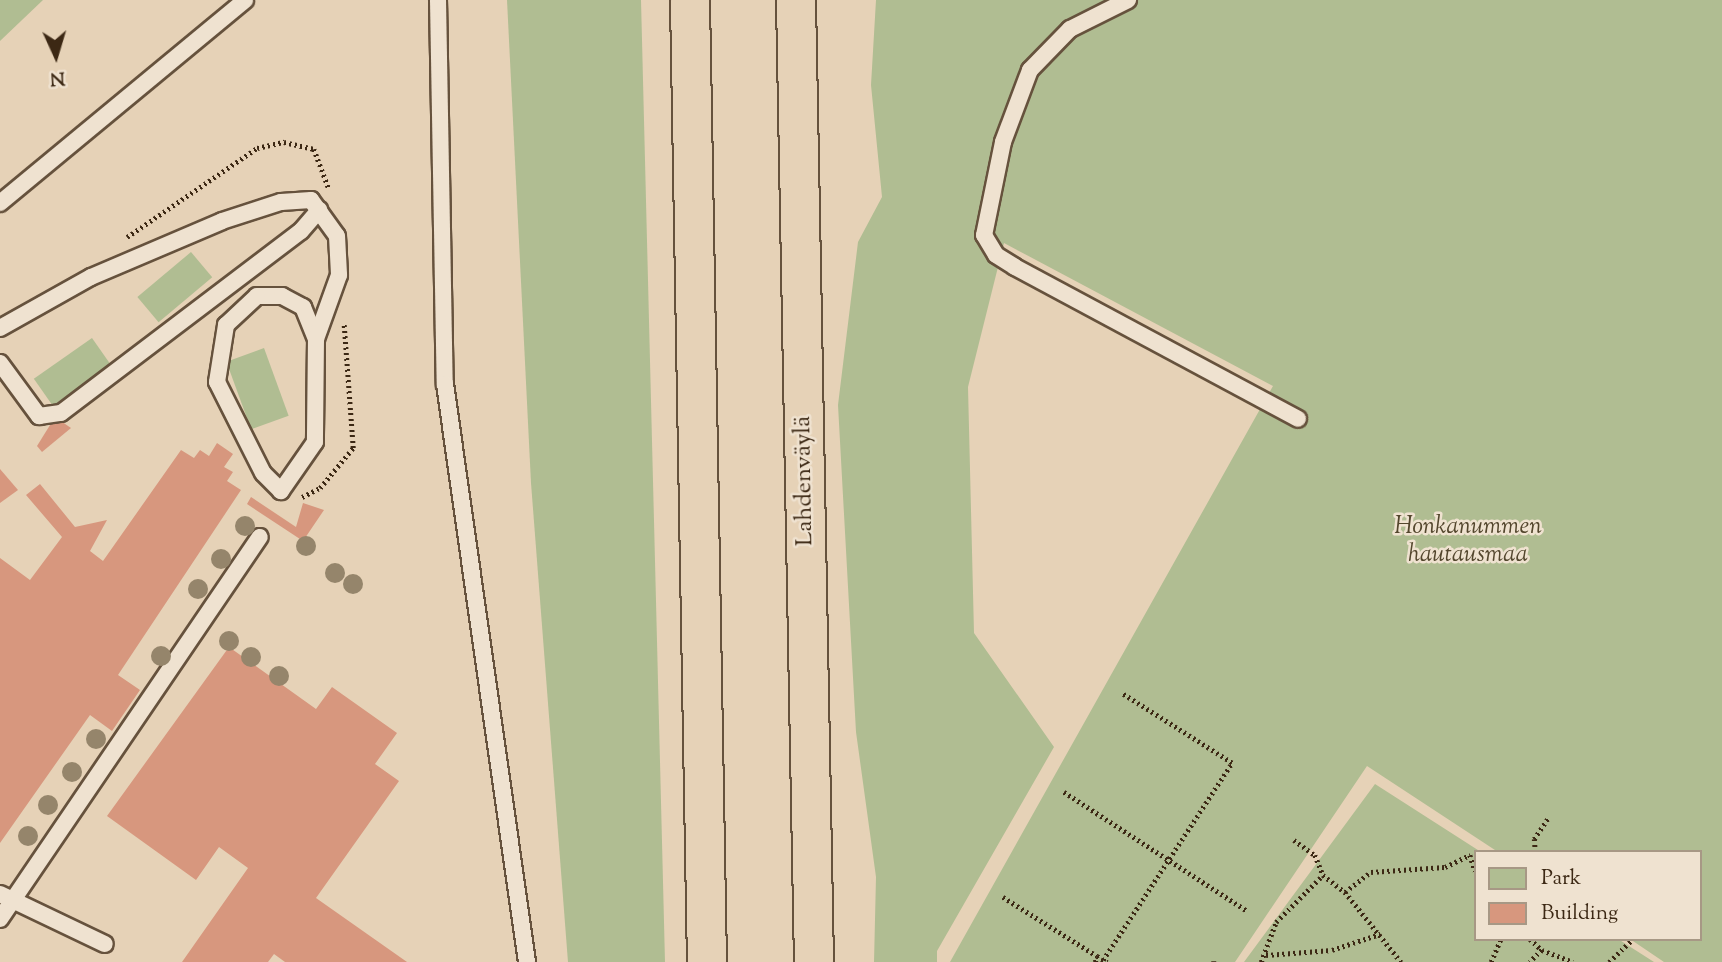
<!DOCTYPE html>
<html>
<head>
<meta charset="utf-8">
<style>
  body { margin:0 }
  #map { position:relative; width:1722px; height:962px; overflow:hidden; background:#e6d2b7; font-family:"Sorts Mill Goudy",serif }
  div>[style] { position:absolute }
  .green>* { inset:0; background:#b0bd92; transform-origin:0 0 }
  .building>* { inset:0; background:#d7977e }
  .path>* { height:4.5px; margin-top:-2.25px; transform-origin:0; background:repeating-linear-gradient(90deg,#3c2814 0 2px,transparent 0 5.5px) }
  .roads { filter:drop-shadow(2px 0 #66523d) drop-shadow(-2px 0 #66523d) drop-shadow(0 2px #66523d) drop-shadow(0 -2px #66523d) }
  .lane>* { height:16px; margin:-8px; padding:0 8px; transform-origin:8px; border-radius:8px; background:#efe2d0 }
  .highway>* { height:38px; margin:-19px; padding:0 19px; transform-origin:19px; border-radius:19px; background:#e6d2b7 }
  .trees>* { width:20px; height:20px; margin:-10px; border-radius:50%; background:#95856b }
  span { translate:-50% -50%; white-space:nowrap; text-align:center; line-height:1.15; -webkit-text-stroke:5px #efe2d0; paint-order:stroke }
  .street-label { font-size:24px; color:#3c2814 }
  .park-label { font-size:24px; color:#53462d; font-style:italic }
  .legend { position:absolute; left:1474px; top:850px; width:228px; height:91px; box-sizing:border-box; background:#efe2d0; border:2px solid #a79885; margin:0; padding:9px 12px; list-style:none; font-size:21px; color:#3c2814 }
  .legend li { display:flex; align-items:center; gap:14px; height:35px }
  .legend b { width:35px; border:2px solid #a79885 }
  .north { position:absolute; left:21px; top:21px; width:70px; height:70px; -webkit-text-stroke:5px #efe2d0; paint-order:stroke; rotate:176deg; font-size:19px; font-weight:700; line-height:28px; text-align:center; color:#3c2814 }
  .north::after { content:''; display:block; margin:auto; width:24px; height:32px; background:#3c2814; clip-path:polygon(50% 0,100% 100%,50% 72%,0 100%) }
</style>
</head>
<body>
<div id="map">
  <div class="green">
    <div style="clip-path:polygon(0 0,43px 0,0 41px)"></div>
    <div style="clip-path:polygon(507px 0,641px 0,665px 962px,568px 962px,531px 483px)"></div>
    <div style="clip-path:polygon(876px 0,1722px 0,1722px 962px,1664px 962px,1630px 939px,1699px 939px,1699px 852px,1498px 852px,1367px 766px,1235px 962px,950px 962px,1273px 386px,1004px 243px,968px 387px,974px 633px,1054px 747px,937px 951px,937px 962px,874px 962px,876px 877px,856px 732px,838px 405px,858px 242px,882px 197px,871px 85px)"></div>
    <div style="left:191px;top:252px;width:33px;height:70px;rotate:50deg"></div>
    <div style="left:92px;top:338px;width:33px;height:71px;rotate:55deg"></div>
    <div style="left:264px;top:348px;width:72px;height:40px;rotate:70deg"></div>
    <div style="clip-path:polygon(1375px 784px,1481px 852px,1475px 852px,1475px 939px,1618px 939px,1654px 962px,1244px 962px)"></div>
  </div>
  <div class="building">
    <div style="clip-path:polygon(55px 417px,71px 428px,42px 452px,37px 446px)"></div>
    <div style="clip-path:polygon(217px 443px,233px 454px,224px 467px,233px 472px,227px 481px,241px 490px,118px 675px,140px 690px,112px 731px,90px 715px,0 843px,0 558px,30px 580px,62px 537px,26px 495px,40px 484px,75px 527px,107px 520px,90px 551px,103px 561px,181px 450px,194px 458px,200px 450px,209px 456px)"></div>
    <div style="clip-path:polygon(0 469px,18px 490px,0 503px)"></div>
    <div style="clip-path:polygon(251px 497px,296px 527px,303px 503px,324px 510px,303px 541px,247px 504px)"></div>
    <div style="clip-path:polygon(229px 647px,316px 709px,332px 687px,397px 733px,375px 764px,399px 781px,316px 898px,407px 962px,285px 962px,274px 954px,268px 962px,182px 962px,248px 868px,219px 847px,196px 880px,107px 816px)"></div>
  </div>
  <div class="path">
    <div style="left:127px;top:237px;width:158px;rotate:-34.4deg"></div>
    <div style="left:257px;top:148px;width:28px;rotate:-13deg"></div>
    <div style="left:284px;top:142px;width:31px;rotate:13deg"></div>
    <div style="left:314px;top:149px;width:43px;rotate:69.4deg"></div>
    <div style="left:302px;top:497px;width:20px;rotate:-27deg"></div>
    <div style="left:320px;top:488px;width:52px;rotate:-50.5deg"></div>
    <div style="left:353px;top:448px;width:124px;rotate:-94.2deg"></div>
    <div style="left:1064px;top:792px;width:218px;rotate:33deg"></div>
    <div style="left:1294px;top:840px;width:26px;rotate:36deg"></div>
    <div style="left:1315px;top:855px;width:22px;rotate:68deg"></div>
    <div style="left:1323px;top:875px;width:28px;rotate:38deg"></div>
    <div style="left:1345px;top:892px;width:90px;rotate:51.3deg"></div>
    <div style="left:1535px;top:852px;width:13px;rotate:-94deg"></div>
    <div style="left:1534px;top:839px;width:25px;rotate:-56deg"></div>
    <div style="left:1345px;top:892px;width:33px;rotate:-38deg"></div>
    <div style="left:1371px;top:872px;width:74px;rotate:-3.9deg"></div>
    <div style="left:1445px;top:867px;width:28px;rotate:-26deg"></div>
    <div style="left:1470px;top:855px;width:17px;rotate:73deg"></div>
    <div style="left:1003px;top:897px;width:111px;rotate:32.1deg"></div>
    <div style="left:1530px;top:939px;width:16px;rotate:43deg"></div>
    <div style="left:1542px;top:950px;width:17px;rotate:135deg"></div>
    <div style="left:1542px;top:950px;width:33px;rotate:21deg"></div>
    <div style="left:1266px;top:955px;width:66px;rotate:-4.3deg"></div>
    <div style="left:1332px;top:950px;width:51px;rotate:-18.4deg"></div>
    <div style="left:1103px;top:960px;width:235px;rotate:-56.8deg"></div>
    <div style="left:1232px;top:763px;width:129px;rotate:-147.7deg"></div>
    <div style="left:1214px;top:961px;width:1px;rotate:90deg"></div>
    <div style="left:1095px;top:962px;width:6px;rotate:-72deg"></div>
    <div style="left:1097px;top:956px;width:12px;rotate:31deg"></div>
    <div style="left:1261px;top:962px;width:43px;rotate:-69.4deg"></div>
    <div style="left:1276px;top:922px;width:66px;rotate:-45deg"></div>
    <div style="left:1491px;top:962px;width:25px;rotate:-67deg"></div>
    <div style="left:1609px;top:962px;width:33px;rotate:-44deg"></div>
  </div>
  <div class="roads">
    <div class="lane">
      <div style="left:438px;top:0;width:384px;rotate:89deg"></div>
      <div style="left:445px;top:384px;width:584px;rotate:81.93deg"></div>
      <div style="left:1128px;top:0;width:65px;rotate:153.4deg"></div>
      <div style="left:1070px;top:29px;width:57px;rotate:134.3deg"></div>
      <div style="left:1030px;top:70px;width:77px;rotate:110.6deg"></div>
      <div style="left:1003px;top:142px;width:95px;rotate:101.5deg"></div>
      <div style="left:984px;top:235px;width:23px;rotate:59deg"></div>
      <div style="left:996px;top:255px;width:22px;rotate:32deg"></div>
      <div style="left:1015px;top:267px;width:321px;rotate:28.2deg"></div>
      <div style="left:0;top:203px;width:318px;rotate:-39.6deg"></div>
      <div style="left:257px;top:296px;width:25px"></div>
      <div style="left:282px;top:296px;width:24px;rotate:28deg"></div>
      <div style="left:303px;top:307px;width:35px;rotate:68deg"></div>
      <div style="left:316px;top:339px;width:103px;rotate:90.6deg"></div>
      <div style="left:315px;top:442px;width:60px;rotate:124.8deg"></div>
      <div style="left:281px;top:491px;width:25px;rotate:-135deg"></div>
      <div style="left:263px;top:473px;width:102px;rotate:-116.8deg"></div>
      <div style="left:217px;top:382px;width:58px;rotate:-81deg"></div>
      <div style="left:226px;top:325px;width:42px;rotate:-43.1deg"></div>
      <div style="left:0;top:328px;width:104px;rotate:-29.3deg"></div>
      <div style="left:91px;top:277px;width:142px;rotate:-23.1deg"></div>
      <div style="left:222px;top:221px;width:62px;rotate:-17.9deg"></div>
      <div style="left:281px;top:202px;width:30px;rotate:-4deg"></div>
      <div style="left:311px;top:200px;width:44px;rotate:54.2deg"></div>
      <div style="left:337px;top:236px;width:39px;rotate:87deg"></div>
      <div style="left:339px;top:275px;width:68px;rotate:109.8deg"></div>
      <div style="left:0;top:363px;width:66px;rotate:53.7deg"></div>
      <div style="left:39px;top:416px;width:22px;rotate:-8deg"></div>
      <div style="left:61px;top:413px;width:301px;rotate:-37.2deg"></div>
      <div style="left:301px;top:231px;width:28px;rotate:-49deg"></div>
      <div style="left:0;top:894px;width:116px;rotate:25.5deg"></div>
      <div style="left:0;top:919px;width:462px;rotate:-55.8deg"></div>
    </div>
    <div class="highway">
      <div style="left:690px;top:0;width:962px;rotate:88.99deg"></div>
      <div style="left:796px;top:0;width:962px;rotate:88.93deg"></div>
    </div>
  </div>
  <div class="trees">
    <div style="left:245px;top:526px"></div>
    <div style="left:306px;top:546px"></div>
    <div style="left:221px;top:559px"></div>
    <div style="left:335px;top:573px"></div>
    <div style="left:353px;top:584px"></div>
    <div style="left:198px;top:589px"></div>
    <div style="left:229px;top:641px"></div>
    <div style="left:161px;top:656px"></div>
    <div style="left:251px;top:657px"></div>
    <div style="left:279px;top:676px"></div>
    <div style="left:96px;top:739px"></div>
    <div style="left:72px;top:772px"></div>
    <div style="left:48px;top:805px"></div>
    <div style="left:28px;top:836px"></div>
  </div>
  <div class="street-label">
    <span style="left:805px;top:481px;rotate:-91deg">Lahdenväylä</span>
  </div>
  <div class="park-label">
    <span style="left:1468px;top:542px">Honkanummen<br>hautausmaa</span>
  </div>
  <ul class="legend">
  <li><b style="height:19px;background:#b0bd92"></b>Park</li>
  <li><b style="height:19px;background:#d7977e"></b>Building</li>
  </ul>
  <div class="north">N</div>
</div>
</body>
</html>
